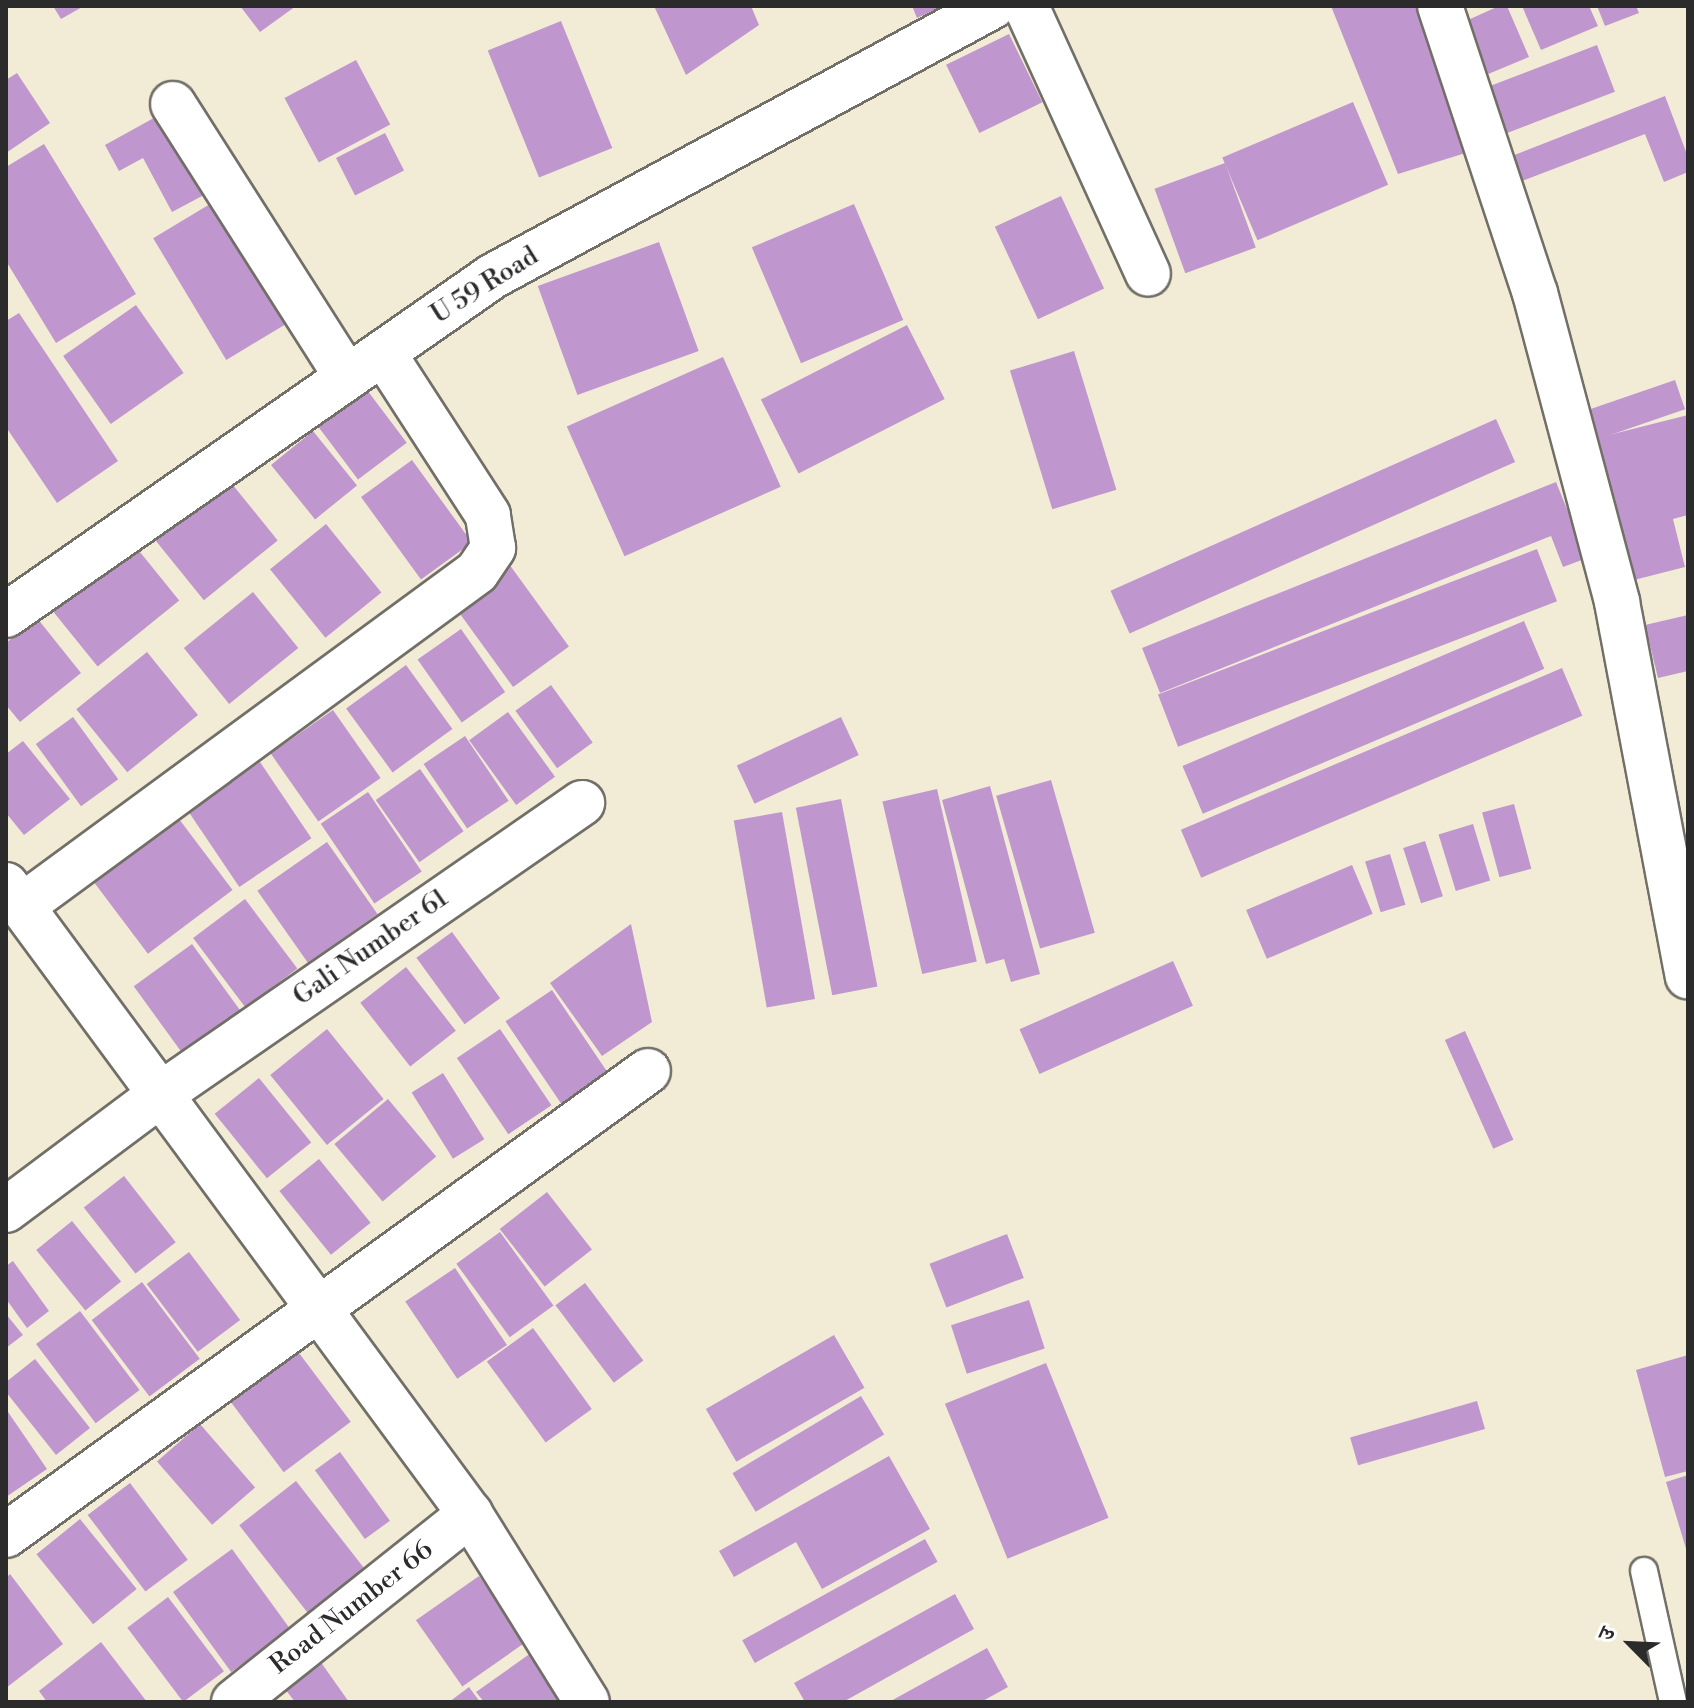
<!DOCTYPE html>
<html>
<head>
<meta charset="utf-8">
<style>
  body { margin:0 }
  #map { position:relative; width:1694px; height:1708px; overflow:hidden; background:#f2ecd6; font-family:"Libre Bodoni","Noto Serif Devanagari",serif }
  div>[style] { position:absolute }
  .building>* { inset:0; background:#bf97ce; transform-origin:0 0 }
  .roads { filter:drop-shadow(2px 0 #716f67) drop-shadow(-2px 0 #716f67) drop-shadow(0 2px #716f67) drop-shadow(0 -2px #716f67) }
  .lane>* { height:26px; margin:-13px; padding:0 13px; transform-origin:13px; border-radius:13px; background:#fff }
  .street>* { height:44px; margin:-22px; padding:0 22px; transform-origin:22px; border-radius:22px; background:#fff }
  span { translate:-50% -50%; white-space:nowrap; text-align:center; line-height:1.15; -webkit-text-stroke:6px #fff; paint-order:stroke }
  .street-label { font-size:26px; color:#2b2b2b }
  .frame { position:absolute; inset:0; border:8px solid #2b2b2b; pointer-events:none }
  .north { position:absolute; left:1590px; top:1604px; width:80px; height:80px; -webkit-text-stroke:6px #fff; paint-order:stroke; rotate:294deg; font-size:22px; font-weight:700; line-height:32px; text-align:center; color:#2b2b2b }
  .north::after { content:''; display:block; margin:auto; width:28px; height:36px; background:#2b2b2b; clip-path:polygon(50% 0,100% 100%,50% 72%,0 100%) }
</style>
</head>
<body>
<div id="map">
  <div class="building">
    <div style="clip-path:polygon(53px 6px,84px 6px,61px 19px)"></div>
    <div style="clip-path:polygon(240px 6px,296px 6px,260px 32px)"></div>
    <div style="clip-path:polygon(654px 6px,751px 6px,759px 25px,686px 75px)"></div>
    <div style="clip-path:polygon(912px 6px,943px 6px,917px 18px)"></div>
    <div style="clip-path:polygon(1331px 6px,1420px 6px,1472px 151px,1398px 174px)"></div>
    <div style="clip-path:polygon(1499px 6px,1507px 6px,1529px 57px,1481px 77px,1459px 24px)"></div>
    <div style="clip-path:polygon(1522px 6px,1589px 6px,1598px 26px,1541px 50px)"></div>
    <div style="clip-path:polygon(1597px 6px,1636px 6px,1639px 13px,1605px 26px)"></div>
    <div style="left:561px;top:21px;width:137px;height:79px;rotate:68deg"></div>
    <div style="left:1009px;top:34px;width:76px;height:70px;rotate:64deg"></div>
    <div style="left:1597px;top:45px;width:50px;height:121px;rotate:69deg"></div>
    <div style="left:356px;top:60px;width:73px;height:81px;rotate:62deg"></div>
    <div style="clip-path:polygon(17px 73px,50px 123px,6px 153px,6px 80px)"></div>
    <div style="clip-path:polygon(1665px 96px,1688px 157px,1688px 172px,1664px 182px,1645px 134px,1514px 184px,1504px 159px)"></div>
    <div style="left:1353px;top:102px;width:90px;height:142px;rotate:67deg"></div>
    <div style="clip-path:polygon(161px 114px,204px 195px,172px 212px,143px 158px,119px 171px,105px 145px)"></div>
    <div style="left:385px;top:133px;width:42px;height:55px;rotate:63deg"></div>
    <div style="clip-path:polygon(44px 144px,136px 294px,56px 343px,6px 261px,6px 167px)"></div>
    <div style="left:1225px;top:163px;width:90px;height:75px;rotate:70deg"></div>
    <div style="left:1061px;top:196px;width:102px;height:73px;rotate:65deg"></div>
    <div style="left:220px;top:198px;width:142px;height:78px;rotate:59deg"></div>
    <div style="left:854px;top:204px;width:126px;height:111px;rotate:67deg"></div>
    <div style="left:659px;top:242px;width:116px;height:129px;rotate:70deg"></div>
    <div style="left:136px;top:305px;width:83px;height:89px;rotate:55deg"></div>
    <div style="clip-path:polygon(19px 313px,118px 461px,57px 503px,6px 427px,6px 321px)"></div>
    <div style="left:907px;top:325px;width:83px;height:164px;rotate:63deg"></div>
    <div style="left:1074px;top:351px;width:145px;height:67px;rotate:73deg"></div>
    <div style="left:723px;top:357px;width:142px;height:171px;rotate:66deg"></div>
    <div style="left:355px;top:374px;width:86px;height:61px;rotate:53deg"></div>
    <div style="left:1675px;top:380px;width:31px;height:103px;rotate:71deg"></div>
    <div style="clip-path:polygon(1688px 415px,1688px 515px,1673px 519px,1685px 567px,1634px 580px,1614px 501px,1605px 503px,1589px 440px)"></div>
    <div style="left:1496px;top:419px;width:47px;height:422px;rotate:66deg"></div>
    <div style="left:313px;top:431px;width:70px;height:54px;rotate:51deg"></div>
    <div style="left:412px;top:460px;width:102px;height:63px;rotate:54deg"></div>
    <div style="left:228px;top:479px;width:79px;height:95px;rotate:51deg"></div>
    <div style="clip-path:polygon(1556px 482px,1587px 558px,1563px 567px,1551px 536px,1160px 693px,1142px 648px)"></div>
    <div style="left:326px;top:524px;width:88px;height:72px;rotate:51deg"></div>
    <div style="left:127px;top:536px;width:83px;height:105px;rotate:51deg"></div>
    <div style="left:1537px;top:549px;width:56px;height:406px;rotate:69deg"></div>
    <div style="left:509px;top:564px;width:102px;height:69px;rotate:54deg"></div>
    <div style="left:253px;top:592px;width:72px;height:89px;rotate:51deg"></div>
    <div style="clip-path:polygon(1688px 615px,1688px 671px,1658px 678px,1645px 625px)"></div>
    <div style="clip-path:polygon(37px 618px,81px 673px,20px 722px,6px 705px,6px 643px)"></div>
    <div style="left:1524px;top:621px;width:52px;height:371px;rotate:67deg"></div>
    <div style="left:461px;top:629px;width:77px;height:53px;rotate:55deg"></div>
    <div style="left:147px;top:652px;width:81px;height:91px;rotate:51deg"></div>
    <div style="left:406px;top:665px;width:79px;height:74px;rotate:54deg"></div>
    <div style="left:1562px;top:668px;width:52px;height:414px;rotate:67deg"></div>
    <div style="left:551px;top:685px;width:71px;height:44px;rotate:54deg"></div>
    <div style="left:333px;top:710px;width:83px;height:76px;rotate:55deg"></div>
    <div style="left:508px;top:712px;width:80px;height:48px;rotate:54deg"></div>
    <div style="left:73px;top:717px;width:77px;height:46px;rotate:54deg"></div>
    <div style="left:841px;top:717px;width:42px;height:115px;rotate:65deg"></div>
    <div style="left:465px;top:736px;width:78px;height:50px;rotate:56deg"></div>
    <div style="clip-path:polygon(23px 741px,70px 799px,24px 835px,6px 813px,6px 754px)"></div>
    <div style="left:260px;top:762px;width:92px;height:87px;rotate:56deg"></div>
    <div style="left:420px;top:769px;width:76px;height:54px;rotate:55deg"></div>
    <div style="left:1051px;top:780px;width:159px;height:57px;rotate:74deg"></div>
    <div style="clip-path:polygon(990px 786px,1040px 974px,1011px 982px,1004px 959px,986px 964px,942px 800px)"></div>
    <div style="left:937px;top:789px;width:177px;height:56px;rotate:77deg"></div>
    <div style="left:368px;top:792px;width:96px;height:57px;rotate:56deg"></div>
    <div style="left:841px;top:799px;width:191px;height:46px;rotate:79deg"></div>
    <div style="left:1514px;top:804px;width:67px;height:33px;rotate:75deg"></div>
    <div style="left:782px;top:812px;width:190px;height:49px;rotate:80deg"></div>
    <div style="left:176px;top:815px;width:94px;height:106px;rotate:53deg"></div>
    <div style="left:1473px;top:824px;width:59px;height:36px;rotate:73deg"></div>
    <div style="left:1425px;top:841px;width:58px;height:23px;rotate:72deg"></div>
    <div style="left:327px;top:842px;width:88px;height:85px;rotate:55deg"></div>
    <div style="left:1390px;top:854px;width:53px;height:26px;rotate:73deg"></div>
    <div style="left:1352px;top:865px;width:53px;height:115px;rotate:67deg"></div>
    <div style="left:245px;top:899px;width:87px;height:65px;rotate:53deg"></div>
    <div style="clip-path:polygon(631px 924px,652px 1022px,602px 1056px,550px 983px)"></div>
    <div style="left:452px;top:932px;width:82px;height:44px;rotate:54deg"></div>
    <div style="left:192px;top:944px;width:84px;height:72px;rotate:54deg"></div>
    <div style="left:1173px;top:961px;width:49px;height:168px;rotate:66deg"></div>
    <div style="left:406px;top:967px;width:81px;height:58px;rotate:52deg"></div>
    <div style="left:552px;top:990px;width:105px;height:56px;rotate:56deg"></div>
    <div style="left:327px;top:1029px;width:90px;height:73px;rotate:51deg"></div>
    <div style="left:500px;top:1029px;width:92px;height:52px;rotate:56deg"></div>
    <div style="left:1465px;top:1031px;width:119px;height:22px;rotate:66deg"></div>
    <div style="left:443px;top:1073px;width:78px;height:37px;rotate:58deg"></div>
    <div style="left:259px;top:1078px;width:83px;height:57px;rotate:51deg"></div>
    <div style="left:388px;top:1099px;width:75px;height:70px;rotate:50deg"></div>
    <div style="left:319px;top:1159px;width:82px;height:51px;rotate:51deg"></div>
    <div style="left:124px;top:1176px;width:84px;height:51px;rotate:52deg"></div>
    <div style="left:547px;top:1192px;width:73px;height:60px;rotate:52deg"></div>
    <div style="left:72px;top:1221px;width:78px;height:46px;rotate:51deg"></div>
    <div style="left:500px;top:1232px;width:91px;height:54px;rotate:54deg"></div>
    <div style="left:1007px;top:1234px;width:47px;height:83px;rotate:69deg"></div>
    <div style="left:189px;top:1252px;width:85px;height:53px;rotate:53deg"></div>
    <div style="clip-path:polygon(13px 1261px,49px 1311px,27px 1328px,6px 1299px,6px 1266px)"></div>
    <div style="left:455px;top:1268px;width:93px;height:60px;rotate:56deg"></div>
    <div style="left:142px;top:1282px;width:96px;height:63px;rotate:53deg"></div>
    <div style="left:585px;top:1283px;width:97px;height:37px;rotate:53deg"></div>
    <div style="left:1029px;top:1300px;width:51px;height:82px;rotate:72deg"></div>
    <div style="left:80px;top:1311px;width:99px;height:55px;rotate:53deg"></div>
    <div style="clip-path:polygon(6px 1314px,23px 1335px,6px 1348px)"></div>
    <div style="left:533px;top:1328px;width:100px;height:57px;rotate:54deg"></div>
    <div style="left:834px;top:1335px;width:61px;height:148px;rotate:60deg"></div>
    <div style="left:296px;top:1349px;width:91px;height:84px;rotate:53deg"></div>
    <div style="clip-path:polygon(1688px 1355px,1688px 1471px,1665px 1477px,1636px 1370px)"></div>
    <div style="clip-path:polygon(35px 1359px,90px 1428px,56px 1455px,6px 1392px,6px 1382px)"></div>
    <div style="left:1046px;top:1363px;width:167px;height:109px;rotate:68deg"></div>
    <div style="left:861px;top:1396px;width:45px;height:150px;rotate:59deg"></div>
    <div style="left:1477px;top:1401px;width:29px;height:132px;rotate:74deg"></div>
    <div style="clip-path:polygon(6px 1409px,47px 1469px,6px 1497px)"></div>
    <div style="left:200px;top:1424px;width:84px;height:57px;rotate:49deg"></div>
    <div style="left:340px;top:1452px;width:85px;height:31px;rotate:54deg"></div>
    <div style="clip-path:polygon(889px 1456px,930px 1529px,822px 1589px,796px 1542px,734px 1577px,719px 1551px)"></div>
    <div style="clip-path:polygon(1688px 1475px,1688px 1552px,1687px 1552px,1666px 1482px)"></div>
    <div style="left:296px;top:1481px;width:113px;height:72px;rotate:52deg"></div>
    <div style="left:130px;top:1483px;width:96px;height:53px;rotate:53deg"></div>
    <div style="left:80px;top:1519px;width:90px;height:56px;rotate:51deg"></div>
    <div style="left:925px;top:1539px;width:26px;height:209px;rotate:61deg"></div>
    <div style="left:232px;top:1549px;width:99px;height:73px;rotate:54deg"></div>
    <div style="clip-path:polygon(10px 1574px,63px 1644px,6px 1688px,6px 1578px)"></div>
    <div style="left:479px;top:1576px;width:81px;height:77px;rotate:55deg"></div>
    <div style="clip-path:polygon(955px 1594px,974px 1629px,843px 1702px,805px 1702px,794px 1683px)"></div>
    <div style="left:168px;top:1597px;width:93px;height:51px;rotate:53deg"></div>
    <div style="clip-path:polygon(101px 1642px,147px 1702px,47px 1702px,39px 1691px)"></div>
    <div style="clip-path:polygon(987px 1648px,1008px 1687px,981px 1702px,889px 1702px)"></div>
    <div style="clip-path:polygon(531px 1653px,566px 1702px,484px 1702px,476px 1692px)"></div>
    <div style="clip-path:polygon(315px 1654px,349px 1702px,295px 1702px,279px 1681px)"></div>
    <div style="clip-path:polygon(469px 1687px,480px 1702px,449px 1702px)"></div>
  </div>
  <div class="roads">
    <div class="lane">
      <div style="left:1644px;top:1571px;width:134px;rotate:77.5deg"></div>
    </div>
    <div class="street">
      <div style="left:1026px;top:6px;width:294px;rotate:65.5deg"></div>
      <div style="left:1440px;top:6px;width:302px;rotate:71.7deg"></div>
      <div style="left:1535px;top:293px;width:320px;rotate:75.1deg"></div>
      <div style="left:1617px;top:602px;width:381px;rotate:79.3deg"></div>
      <div style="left:173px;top:104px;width:324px;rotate:57.5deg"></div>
      <div style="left:6px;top:615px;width:593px;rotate:-34.84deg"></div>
      <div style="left:493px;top:276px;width:568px;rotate:-28.37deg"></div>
      <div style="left:6px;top:885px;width:782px;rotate:53.58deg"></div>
      <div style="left:470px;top:1514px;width:221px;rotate:58.1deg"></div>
      <div style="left:22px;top:906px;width:564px;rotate:-36.28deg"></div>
      <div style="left:477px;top:572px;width:29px;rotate:-56deg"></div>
      <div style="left:493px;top:548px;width:33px;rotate:-99deg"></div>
      <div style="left:488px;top:515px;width:193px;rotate:-122.9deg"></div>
      <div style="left:6px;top:1210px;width:194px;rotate:-36.8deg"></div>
      <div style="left:161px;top:1094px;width:512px;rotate:-34.65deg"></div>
      <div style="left:6px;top:1535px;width:792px;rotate:-35.86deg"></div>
      <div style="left:234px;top:1702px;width:302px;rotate:-38.5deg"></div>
    </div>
  </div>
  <div class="street-label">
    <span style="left:485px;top:286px;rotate:-32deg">U 59 Road</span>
    <span style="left:371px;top:948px;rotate:-35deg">Gali Number 61</span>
    <span style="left:352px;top:1608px;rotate:-38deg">Road Number 66</span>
  </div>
  <div class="frame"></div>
  <div class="north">उ</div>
</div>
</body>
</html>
